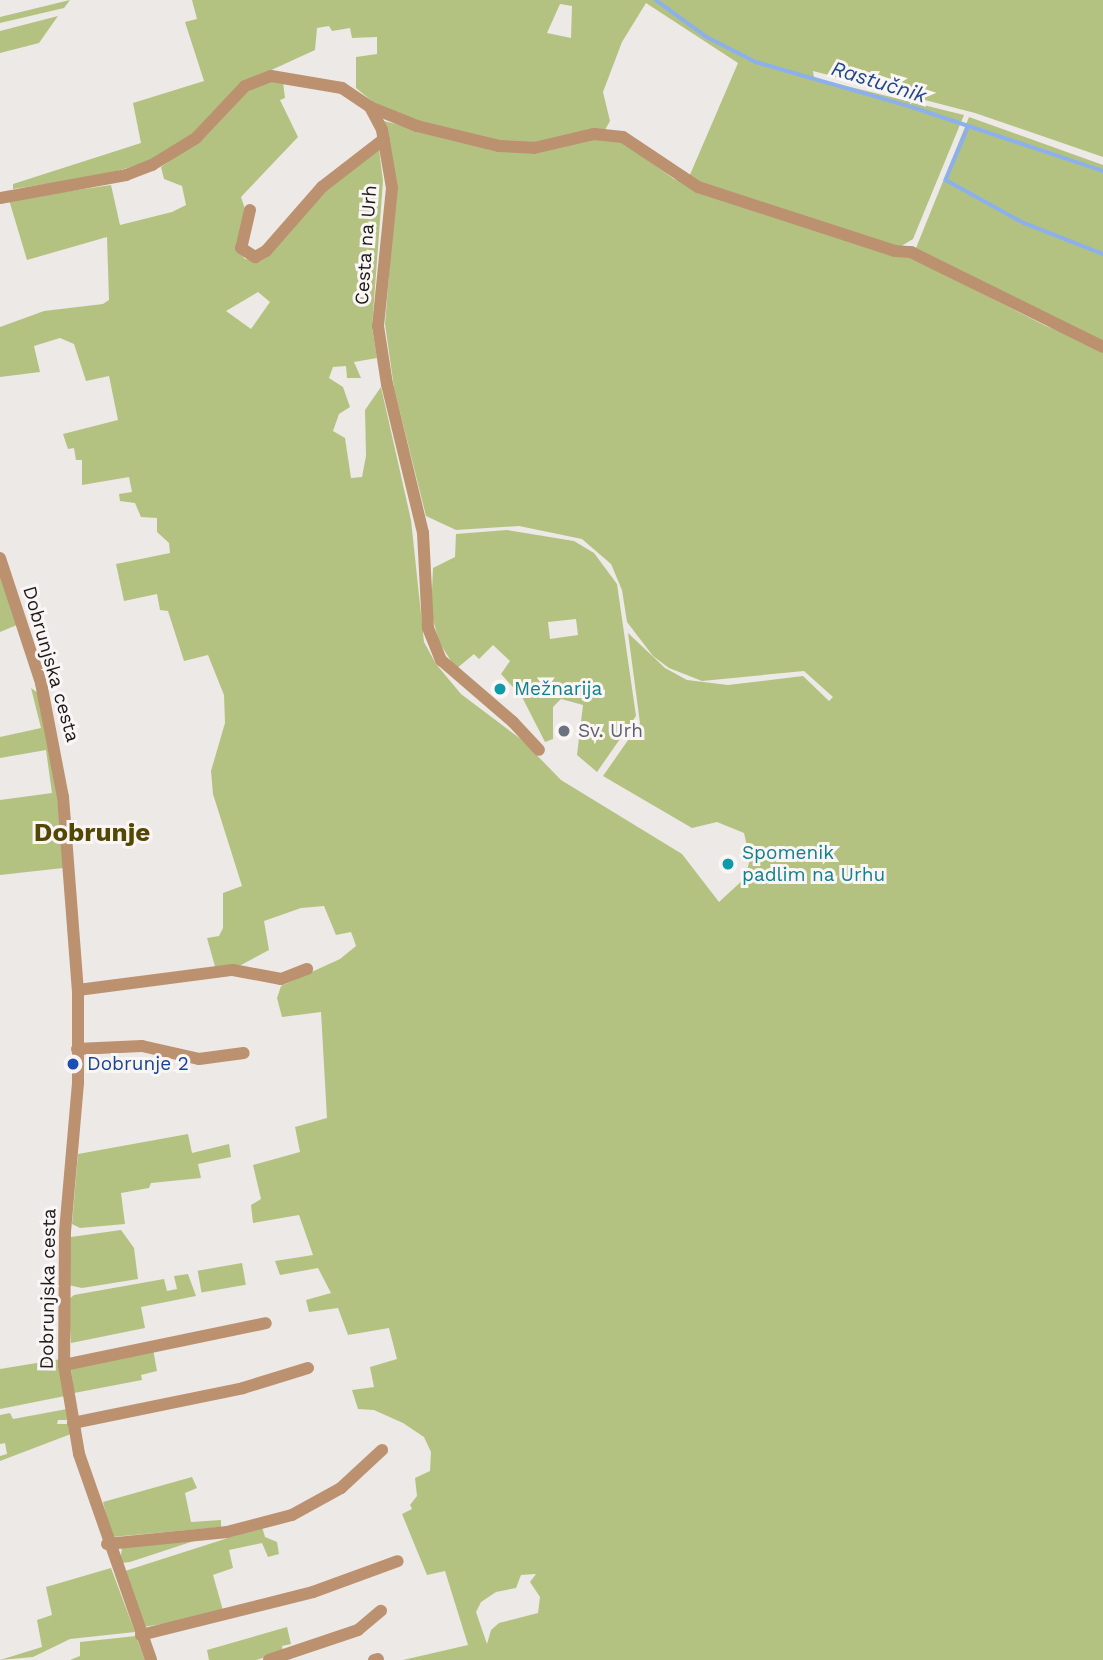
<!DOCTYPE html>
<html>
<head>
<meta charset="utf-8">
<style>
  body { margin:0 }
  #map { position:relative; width:1103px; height:1660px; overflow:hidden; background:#ede9e7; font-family:"Work Sans",sans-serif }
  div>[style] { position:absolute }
  .green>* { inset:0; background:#b4c281; transform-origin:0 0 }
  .stream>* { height:3.5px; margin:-1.75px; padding:0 1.75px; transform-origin:1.75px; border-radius:1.75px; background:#8bb0eb }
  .minor>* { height:12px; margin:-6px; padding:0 6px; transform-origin:6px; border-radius:6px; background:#bc9170 }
  .dots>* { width:19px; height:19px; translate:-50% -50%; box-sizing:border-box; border:4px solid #fbf6f5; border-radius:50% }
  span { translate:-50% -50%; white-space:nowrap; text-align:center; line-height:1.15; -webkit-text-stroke:6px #fbf6f5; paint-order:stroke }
  .street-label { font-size:19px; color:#1c1a19 }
  .culture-label { font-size:19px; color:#0d838f }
  .left { translate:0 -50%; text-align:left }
  .worship-label { font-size:19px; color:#5b616d }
  .transit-label { font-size:19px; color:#164399 }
  .water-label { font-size:21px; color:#1e498e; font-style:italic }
  .district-label { font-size:26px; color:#534704; font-weight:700 }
</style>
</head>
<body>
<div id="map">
  <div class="green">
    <div style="clip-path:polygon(70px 0,64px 8px,0 23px,0 17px)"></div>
    <div style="clip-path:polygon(evenodd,192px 0,1103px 0,1103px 157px,975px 113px,813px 71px,814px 78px,964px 115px,913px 239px,898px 248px,712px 188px,689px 177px,738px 63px,646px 3px,622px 42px,603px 92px,610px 121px,605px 130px,555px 142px,504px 143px,414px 123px,373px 102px,356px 88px,356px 57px,377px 54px,377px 37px,352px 38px,350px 28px,332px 31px,329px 26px,317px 28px,315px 50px,245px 82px,193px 134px,150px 161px,101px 176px,13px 189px,13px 184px,141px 143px,133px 103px,204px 81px,185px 22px,197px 19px,192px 0,560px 4px,572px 6px,571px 38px,547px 33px,560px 4px)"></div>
    <div style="clip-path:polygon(58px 16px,39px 43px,0 53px,0 31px)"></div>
    <div style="clip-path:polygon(evenodd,263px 82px,283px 82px,285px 98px,280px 100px,298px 137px,241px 197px,245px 209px,239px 252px,245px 259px,254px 260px,323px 191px,379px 149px,383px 181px,372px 327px,377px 358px,354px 362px,361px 378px,347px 378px,346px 366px,333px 367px,329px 378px,343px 387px,350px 407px,339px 414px,333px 431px,345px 438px,351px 478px,362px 477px,366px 456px,365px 410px,381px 387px,411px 520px,424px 642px,436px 664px,461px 694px,522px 740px,561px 780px,682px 854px,719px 902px,745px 878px,750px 859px,744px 833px,717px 822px,692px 828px,603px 776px,640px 723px,628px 633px,665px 668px,687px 680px,728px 685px,803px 676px,829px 701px,833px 697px,804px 671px,702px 681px,669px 668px,653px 656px,627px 622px,622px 590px,611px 564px,582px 539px,519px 526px,456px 530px,426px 516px,394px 388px,385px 324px,396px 188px,384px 121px,499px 150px,595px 137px,619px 139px,674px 179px,908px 256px,1046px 326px,1103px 348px,1103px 1660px,403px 1660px,468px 1645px,445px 1571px,427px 1575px,402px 1514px,412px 1509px,410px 1505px,417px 1496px,415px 1478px,430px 1471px,431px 1452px,424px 1437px,403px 1423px,374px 1410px,358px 1409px,352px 1390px,374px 1387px,370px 1367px,397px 1359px,389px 1328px,348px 1335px,338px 1308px,309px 1312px,306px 1300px,331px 1293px,318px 1268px,280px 1275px,275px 1261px,313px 1255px,299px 1215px,253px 1223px,251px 1205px,261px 1199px,253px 1165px,300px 1152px,295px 1127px,327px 1118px,321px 1012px,282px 1017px,277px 998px,281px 986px,340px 959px,356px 946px,354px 940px,351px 932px,336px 935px,324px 906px,301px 908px,264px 921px,269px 950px,241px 965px,216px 970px,207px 938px,219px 936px,223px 928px,223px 893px,242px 886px,213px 794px,211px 771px,225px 723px,224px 695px,208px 655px,184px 661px,168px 611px,160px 610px,157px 594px,124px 601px,116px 564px,170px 553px,169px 543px,157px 532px,157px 518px,141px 517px,135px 503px,120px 501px,119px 494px,132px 492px,129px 477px,82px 485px,82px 460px,76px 460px,74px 448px,68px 449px,63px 434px,118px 420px,109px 376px,86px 381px,74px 344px,60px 338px,34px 346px,40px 372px,0 377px,0 327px,44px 311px,103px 304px,109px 300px,107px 237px,27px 260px,9px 200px,111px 185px,120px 225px,172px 212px,186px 205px,182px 186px,164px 179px,161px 167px,198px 141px,250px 87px,263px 82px,258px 292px,270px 302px,251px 329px,226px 311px,258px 292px,263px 82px,536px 1574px,530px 1582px,540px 1597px,538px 1613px,499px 1623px,491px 1630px,487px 1644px,476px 1612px,481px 1602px,496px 1592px,516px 1588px,521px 1575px,536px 1574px)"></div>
    <div style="clip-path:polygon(969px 117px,1103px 165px,1103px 342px,916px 248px)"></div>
    <div style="clip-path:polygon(evenodd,507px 530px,574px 541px,594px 553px,617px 584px,636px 716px,597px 772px,577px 755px,583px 705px,561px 699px,553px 707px,553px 739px,545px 742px,522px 697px,501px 674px,510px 661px,493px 645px,479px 659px,474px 654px,456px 669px,439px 642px,431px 612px,433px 568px,455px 557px,456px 534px,507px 530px,576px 619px,578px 635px,550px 639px,548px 622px,576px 619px)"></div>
    <div style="clip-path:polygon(0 574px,17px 625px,0 632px)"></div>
    <div style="clip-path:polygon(31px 688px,38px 693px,55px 770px,63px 868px,0 875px,0 800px,52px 793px,46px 750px,0 758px,0 737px,41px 728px)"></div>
    <div style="clip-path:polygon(188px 1134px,192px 1153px,229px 1144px,231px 1157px,198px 1164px,201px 1178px,151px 1183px,149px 1188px,121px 1193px,125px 1224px,80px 1228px,72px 1224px,78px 1154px)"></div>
    <div style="clip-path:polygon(121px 1230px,134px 1248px,138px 1279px,82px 1288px,68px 1285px,71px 1237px)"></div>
    <div style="left:242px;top:1263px;width:22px;height:45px;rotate:80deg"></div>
    <div style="clip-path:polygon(188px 1274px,196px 1296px,141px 1307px,145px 1328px,71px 1343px,68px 1300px,74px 1295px,164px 1279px,167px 1291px,177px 1289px,174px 1276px)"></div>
    <div style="clip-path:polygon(153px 1349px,157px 1371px,141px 1375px,142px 1380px,74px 1393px,71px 1369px)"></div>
    <div style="clip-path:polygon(61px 1359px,65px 1396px,0 1409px,0 1369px)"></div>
    <div style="clip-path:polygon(67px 1409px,68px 1420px,58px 1420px,57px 1424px,69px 1424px,71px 1434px,0 1461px,0 1456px,7px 1454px,5px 1443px,0 1444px,0 1415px,10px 1413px,13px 1419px)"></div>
    <div style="clip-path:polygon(192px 1477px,197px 1488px,185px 1493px,191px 1522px,221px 1520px,221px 1527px,112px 1537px,103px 1502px)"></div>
    <div style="clip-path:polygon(262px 1527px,265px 1537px,277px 1542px,279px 1554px,268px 1557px,262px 1543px,229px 1550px,233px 1568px,213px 1575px,224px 1614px,143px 1627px,125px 1571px)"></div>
    <div style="clip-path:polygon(203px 1538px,130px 1562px,120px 1563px,122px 1547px)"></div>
    <div style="clip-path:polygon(111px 1568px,135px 1632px,70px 1639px,33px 1657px,0 1660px,42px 1647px,37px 1620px,52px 1615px,46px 1587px)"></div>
    <div style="clip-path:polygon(287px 1627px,291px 1644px,282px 1646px,283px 1652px,256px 1660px,209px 1660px,207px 1650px)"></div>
    <div style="clip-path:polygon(136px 1636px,145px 1660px,70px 1660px,80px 1656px,80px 1642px)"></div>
  </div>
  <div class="stream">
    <div style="left:656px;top:0;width:63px;rotate:36deg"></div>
    <div style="left:707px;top:37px;width:55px;rotate:27deg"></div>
    <div style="left:756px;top:62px;width:166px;rotate:16.1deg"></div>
    <div style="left:915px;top:108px;width:198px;rotate:18.5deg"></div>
    <div style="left:968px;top:128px;width:56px;rotate:112.9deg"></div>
    <div style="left:946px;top:180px;width:89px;rotate:28.9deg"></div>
    <div style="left:1024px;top:223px;width:85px;rotate:21.4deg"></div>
  </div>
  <div class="minor">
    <div style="left:370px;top:107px;width:51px;rotate:22deg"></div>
    <div style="left:417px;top:126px;width:84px;rotate:13.7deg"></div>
    <div style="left:499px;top:146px;width:35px;rotate:3deg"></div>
    <div style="left:534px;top:148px;width:62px;rotate:-13.1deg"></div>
    <div style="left:594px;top:134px;width:29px;rotate:6deg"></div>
    <div style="left:623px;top:137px;width:90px;rotate:33.7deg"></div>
    <div style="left:698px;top:187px;width:207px;rotate:18deg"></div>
    <div style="left:895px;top:251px;width:16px;rotate:4deg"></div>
    <div style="left:911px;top:252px;width:214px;rotate:26.3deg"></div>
    <div style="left:0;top:198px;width:128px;rotate:-10.3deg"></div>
    <div style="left:126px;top:175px;width:28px;rotate:-21deg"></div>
    <div style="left:152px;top:165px;width:52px;rotate:-31.5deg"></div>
    <div style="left:196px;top:138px;width:71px;rotate:-46.7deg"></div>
    <div style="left:245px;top:86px;width:28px;rotate:-21deg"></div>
    <div style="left:271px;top:76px;width:72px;rotate:9.6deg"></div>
    <div style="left:342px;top:88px;width:34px;rotate:34deg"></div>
    <div style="left:370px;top:107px;width:26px;rotate:62deg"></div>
    <div style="left:382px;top:130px;width:59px;rotate:80.2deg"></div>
    <div style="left:392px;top:188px;width:139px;rotate:95.8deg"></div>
    <div style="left:378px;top:326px;width:59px;rotate:81.2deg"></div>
    <div style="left:387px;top:384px;width:153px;rotate:76.4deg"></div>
    <div style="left:423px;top:533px;width:95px;rotate:87deg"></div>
    <div style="left:428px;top:628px;width:35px;rotate:68deg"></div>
    <div style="left:441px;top:660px;width:95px;rotate:40.7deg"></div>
    <div style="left:513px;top:722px;width:38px;rotate:47deg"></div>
    <div style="left:250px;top:210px;width:39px;rotate:103deg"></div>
    <div style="left:241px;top:248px;width:17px;rotate:33deg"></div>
    <div style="left:255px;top:257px;width:13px;rotate:-29deg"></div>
    <div style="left:266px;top:251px;width:85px;rotate:-48.8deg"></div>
    <div style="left:322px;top:187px;width:78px;rotate:-37.7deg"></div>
    <div style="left:0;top:558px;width:132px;rotate:71.8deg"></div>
    <div style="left:41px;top:683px;width:116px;rotate:79.1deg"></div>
    <div style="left:63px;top:797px;width:194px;rotate:85.6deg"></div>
    <div style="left:78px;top:990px;width:93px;rotate:90deg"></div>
    <div style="left:78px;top:1083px;width:150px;rotate:95deg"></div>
    <div style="left:65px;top:1232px;width:133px;rotate:90.4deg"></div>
    <div style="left:64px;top:1365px;width:90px;rotate:80.4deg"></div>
    <div style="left:79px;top:1454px;width:218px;rotate:70.7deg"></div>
    <div style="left:78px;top:990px;width:156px;rotate:-7.4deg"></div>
    <div style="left:233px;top:970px;width:49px;rotate:10.6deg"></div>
    <div style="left:281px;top:979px;width:28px;rotate:-21deg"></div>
    <div style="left:77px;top:1049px;width:65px;rotate:-2.6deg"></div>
    <div style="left:142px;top:1046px;width:58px;rotate:12.8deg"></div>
    <div style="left:199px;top:1059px;width:45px;rotate:-7.6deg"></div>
    <div style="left:64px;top:1365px;width:206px;rotate:-11.7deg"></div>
    <div style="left:73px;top:1423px;width:174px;rotate:-11.6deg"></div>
    <div style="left:243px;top:1388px;width:68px;rotate:-17.1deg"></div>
    <div style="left:107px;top:1544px;width:121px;rotate:-5.7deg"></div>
    <div style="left:227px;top:1532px;width:67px;rotate:-14.7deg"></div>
    <div style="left:292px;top:1515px;width:56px;rotate:-28.9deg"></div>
    <div style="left:341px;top:1488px;width:56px;rotate:-42.8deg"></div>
    <div style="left:141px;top:1635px;width:177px;rotate:-14deg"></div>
    <div style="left:313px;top:1592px;width:90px;rotate:-20deg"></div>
    <div style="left:269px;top:1660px;width:94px;rotate:-18.6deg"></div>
    <div style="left:358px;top:1630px;width:30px;rotate:-40deg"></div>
    <div style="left:374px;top:1660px;width:4px;rotate:-14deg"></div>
  </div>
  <div class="dots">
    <div style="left:500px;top:689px;background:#0f9aa8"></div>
    <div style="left:564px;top:731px;background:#6b7280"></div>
    <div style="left:728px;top:864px;background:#0f9aa8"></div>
    <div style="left:73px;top:1064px;background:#1a4fb4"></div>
  </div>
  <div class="street-label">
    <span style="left:366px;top:245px;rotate:-86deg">Cesta na Urh</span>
    <span style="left:51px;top:664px;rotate:74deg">Dobrunjska cesta</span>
    <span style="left:48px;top:1289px;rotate:-89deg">Dobrunjska cesta</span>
  </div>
  <div class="culture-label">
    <span class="left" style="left:514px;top:689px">Mežnarija</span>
    <span class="left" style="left:742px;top:864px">Spomenik<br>padlim na Urhu</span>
  </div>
  <div class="worship-label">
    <span class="left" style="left:578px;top:731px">Sv. Urh</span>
  </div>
  <div class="transit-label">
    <span class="left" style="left:87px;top:1064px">Dobrunje 2</span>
  </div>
  <div class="water-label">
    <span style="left:879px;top:82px;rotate:17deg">Rastučnik</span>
  </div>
  <div class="district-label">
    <span style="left:92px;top:833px">Dobrunje</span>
  </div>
</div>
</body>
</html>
